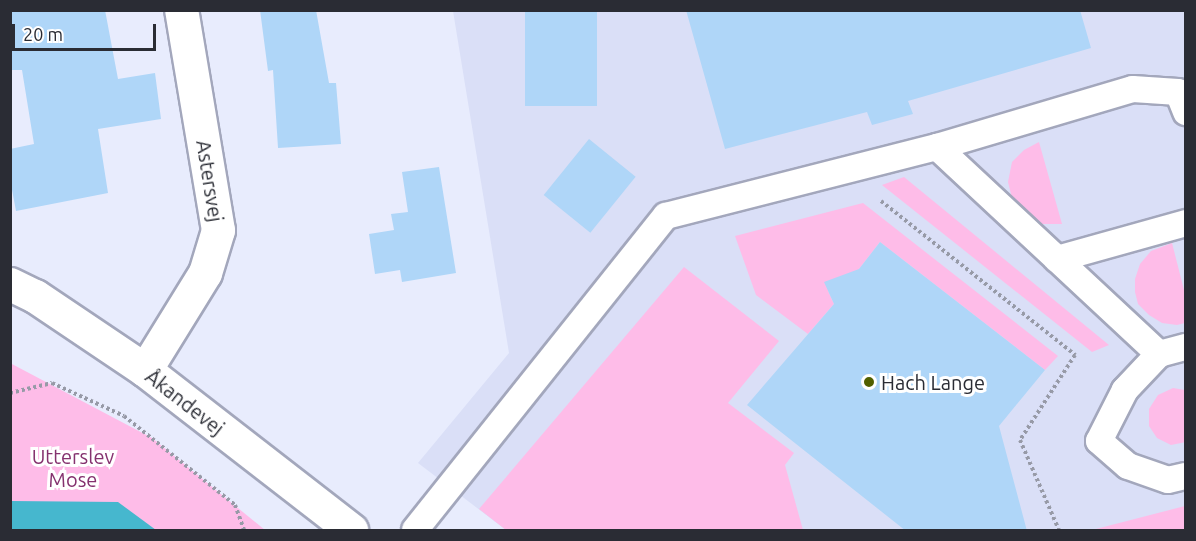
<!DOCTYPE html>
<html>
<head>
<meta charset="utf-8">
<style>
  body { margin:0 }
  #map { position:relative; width:1196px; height:541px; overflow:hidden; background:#e8ecfd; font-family:Ubuntu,sans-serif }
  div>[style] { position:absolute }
  .built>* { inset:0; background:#dadff7 }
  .green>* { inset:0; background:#febce8 }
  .water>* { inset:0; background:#46b7ce }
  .building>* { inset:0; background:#afd6f8; transform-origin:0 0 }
  .path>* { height:4px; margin-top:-2px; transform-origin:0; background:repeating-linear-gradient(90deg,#979aa7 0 3px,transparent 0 6px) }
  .roads { filter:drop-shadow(2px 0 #a3a7bc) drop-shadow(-2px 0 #a3a7bc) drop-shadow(0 2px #a3a7bc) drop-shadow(0 -2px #a3a7bc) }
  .service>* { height:26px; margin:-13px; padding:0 13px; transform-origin:13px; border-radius:13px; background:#fff }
  .minor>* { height:33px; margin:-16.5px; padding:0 16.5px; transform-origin:16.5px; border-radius:16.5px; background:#fff }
  .tertiary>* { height:33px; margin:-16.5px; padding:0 16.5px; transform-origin:16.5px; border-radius:16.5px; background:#fff }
  .dots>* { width:16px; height:16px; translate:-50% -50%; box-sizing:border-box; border:3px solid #fff; border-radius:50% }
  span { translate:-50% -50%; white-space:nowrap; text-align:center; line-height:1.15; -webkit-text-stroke:6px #fff; paint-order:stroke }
  .street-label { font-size:20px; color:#2a2c34 }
  .poi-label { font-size:20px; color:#2a2c34 }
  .left { translate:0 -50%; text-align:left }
  .park-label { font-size:20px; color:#85326f }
  .frame { position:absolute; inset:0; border:12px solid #2a2c34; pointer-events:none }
  .scale { position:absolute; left:12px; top:24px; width:144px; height:27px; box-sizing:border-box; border:3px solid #2a2c34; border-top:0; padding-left:8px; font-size:18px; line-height:21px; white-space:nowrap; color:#2a2c34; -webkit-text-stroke:4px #fff; paint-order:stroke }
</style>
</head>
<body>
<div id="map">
  <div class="built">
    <div style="clip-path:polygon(453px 11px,1185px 11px,1185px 530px,506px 530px,418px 463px,509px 353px)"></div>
  </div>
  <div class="green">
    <div style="clip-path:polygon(1039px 142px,1062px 224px,1041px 224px,1027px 217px,1013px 202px,1008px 182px,1012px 162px,1024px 150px)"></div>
    <div style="clip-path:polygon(904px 177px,1109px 345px,1092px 352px,882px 185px)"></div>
    <div style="clip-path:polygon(863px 203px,1058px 356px,1045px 370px,880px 242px,849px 282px,828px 285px,828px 291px,834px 304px,808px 334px,756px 295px,735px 236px)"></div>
    <div style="clip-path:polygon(1172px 243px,1185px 294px,1185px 323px,1177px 325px,1162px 323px,1149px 315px,1138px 304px,1135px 292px,1135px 279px,1140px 264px,1151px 251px)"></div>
    <div style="clip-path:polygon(684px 267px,779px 341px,728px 403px,794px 453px,785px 465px,803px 530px,506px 530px,479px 509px)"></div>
    <div style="clip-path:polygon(10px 363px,152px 438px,265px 530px,11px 530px)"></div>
    <div style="clip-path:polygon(1173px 388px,1185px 390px,1186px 442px,1171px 445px,1157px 438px,1149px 426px,1149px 409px,1158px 395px)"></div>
    <div style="clip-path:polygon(1185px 506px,1185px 530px,1092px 530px)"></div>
  </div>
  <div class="water">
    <div style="clip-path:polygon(11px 501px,118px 502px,156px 530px,11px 530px)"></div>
  </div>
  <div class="building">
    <div style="clip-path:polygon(10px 10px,105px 10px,118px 79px,155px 73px,161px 119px,98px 129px,108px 193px,16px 211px,10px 179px,10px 149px,34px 144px,22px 70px,10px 70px)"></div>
    <div style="clip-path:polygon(260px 10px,316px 10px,329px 83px,336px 83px,341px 144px,278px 148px,273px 70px,268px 71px)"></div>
    <div style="left:525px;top:10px;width:72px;height:96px"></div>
    <div style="clip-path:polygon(686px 10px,1080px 10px,1091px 48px,908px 101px,913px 114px,872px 125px,867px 112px,725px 149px)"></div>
    <div style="left:589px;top:139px;width:60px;height:72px;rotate:39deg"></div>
    <div style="clip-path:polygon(439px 167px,456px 273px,402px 282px,400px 270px,375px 274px,369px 234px,394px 230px,391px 214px,408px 212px,402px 172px)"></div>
    <div style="clip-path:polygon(880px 242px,1045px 370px,999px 426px,1027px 531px,906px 531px,747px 405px,834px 304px,824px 282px,859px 269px)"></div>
  </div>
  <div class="path">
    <div style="left:881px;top:201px;width:248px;rotate:38.4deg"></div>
    <div style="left:1075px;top:355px;width:101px;rotate:122.9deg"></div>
    <div style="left:1020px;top:440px;width:98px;rotate:66.6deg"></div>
    <div style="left:10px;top:393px;width:43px;rotate:-13.4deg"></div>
    <div style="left:52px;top:383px;width:79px;rotate:24.6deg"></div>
    <div style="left:124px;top:416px;width:142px;rotate:38.7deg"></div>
    <div style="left:235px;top:505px;width:27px;rotate:70deg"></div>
  </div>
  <div class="roads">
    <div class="service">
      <div style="left:937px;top:147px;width:204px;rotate:-16.5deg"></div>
      <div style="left:1133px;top:89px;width:45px;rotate:3.8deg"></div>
      <div style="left:1178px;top:92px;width:22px;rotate:68deg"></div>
      <div style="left:1057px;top:259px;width:134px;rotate:-15.6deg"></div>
      <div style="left:1159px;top:354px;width:50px;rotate:133.4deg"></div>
      <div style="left:1125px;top:390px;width:57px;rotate:117deg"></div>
      <div style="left:1099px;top:441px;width:38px;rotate:41deg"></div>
      <div style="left:1128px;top:466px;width:42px;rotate:19.3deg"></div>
      <div style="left:1168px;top:480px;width:18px;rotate:-13deg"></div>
      <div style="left:415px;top:530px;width:402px;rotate:-51.4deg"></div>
      <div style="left:666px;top:216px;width:280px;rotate:-14.3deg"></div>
      <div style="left:937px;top:147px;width:304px;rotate:43deg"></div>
      <div style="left:1159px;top:354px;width:28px;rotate:-15deg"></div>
    </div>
    <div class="minor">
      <div style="left:145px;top:370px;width:114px;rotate:-58.3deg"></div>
      <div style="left:205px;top:273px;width:45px;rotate:-73.2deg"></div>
      <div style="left:218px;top:230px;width:223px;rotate:-99.5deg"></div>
    </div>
    <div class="tertiary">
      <div style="left:10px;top:284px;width:28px;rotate:26deg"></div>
      <div style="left:35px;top:296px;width:133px;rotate:33.9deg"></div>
      <div style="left:145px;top:370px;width:261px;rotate:37.8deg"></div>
    </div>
  </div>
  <div class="dots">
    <div style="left:869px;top:382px;background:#515f00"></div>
  </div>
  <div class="street-label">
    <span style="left:210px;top:181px;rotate:81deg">Astersvej</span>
    <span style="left:185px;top:402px;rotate:38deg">Åkandevej</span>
  </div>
  <div class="poi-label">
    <span class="left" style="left:881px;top:382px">Hach Lange</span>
  </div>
  <div class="park-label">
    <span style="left:73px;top:468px">Utterslev<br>Mose</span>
  </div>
  <div class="frame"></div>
  <div class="scale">20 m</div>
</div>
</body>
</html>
